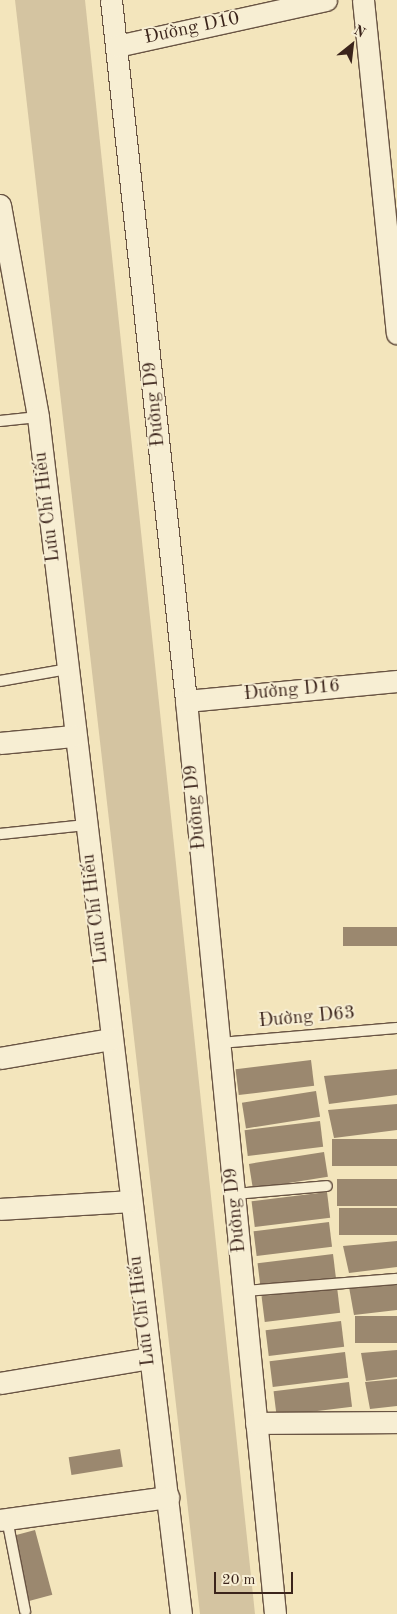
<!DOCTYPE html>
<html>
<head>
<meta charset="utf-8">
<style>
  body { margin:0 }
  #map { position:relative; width:397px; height:1614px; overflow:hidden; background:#f3e5bc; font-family:"Old Standard TT",serif }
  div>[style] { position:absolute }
  .green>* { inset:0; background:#d4c4a1 }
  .building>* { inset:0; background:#9b886f; transform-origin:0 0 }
  .roads { filter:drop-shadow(1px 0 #695443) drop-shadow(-1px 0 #695443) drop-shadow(0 1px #695443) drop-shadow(0 -1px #695443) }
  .lane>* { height:10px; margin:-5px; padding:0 5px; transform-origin:5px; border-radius:5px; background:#f7eed3 }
  .street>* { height:21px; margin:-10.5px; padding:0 10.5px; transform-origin:10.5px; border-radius:10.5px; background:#f7eed3 }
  span { translate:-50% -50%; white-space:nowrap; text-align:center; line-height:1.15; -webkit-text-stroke:4px #f7eed3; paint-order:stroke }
  .street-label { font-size:19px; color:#3b241b }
  .north { position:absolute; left:327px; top:20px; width:50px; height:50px; -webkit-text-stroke:4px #f7eed3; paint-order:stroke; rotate:29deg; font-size:14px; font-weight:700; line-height:20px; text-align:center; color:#3b241b }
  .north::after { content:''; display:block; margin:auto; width:18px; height:22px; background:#3b241b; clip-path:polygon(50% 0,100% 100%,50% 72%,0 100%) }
  .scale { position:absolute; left:214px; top:1572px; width:79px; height:22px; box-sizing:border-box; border:2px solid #3b241b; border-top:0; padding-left:6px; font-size:15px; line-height:18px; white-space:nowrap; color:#3b241b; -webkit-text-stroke:4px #f7eed3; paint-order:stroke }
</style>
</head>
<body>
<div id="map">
  <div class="green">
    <div style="clip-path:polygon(15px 0,85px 0,255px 1614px,200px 1614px)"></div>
  </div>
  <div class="building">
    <div style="left:397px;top:927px;width:19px;height:54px;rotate:90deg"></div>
    <div style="left:311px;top:1060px;width:26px;height:76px;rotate:83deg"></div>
    <div style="clip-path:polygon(397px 1069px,397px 1095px,329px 1104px,324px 1076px)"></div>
    <div style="left:316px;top:1091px;width:26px;height:75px;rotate:81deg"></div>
    <div style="clip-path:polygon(397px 1104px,397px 1130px,334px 1138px,328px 1110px)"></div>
    <div style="left:320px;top:1121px;width:26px;height:76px;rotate:83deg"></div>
    <div style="left:397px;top:1139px;width:27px;height:65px;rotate:90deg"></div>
    <div style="left:324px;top:1152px;width:25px;height:76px;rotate:81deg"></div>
    <div style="left:397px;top:1179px;width:27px;height:60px;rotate:90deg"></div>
    <div style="left:327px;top:1192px;width:26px;height:76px;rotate:83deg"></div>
    <div style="left:397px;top:1208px;width:27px;height:58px;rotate:90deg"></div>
    <div style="left:329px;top:1222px;width:25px;height:76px;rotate:83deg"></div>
    <div style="clip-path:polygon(397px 1241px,397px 1267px,349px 1273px,343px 1246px)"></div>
    <div style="left:333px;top:1254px;width:26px;height:76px;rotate:83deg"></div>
    <div style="clip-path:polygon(397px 1283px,397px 1310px,354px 1315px,349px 1287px)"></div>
    <div style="left:337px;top:1287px;width:26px;height:76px;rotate:83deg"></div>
    <div style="left:397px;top:1316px;width:27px;height:42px;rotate:90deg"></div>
    <div style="left:341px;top:1321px;width:26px;height:76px;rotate:83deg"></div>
    <div style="clip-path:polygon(397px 1350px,397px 1377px,366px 1381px,361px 1353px)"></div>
    <div style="left:345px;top:1352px;width:26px;height:76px;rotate:83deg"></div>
    <div style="clip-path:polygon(397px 1379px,397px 1406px,370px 1409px,365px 1382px)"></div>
    <div style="left:349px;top:1382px;width:25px;height:76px;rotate:83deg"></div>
    <div style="left:120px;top:1449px;width:18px;height:52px;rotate:81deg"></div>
    <div style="left:35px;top:1530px;width:67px;height:27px;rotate:75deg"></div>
  </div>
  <div class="roads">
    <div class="lane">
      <div style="left:0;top:421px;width:38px;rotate:-6deg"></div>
      <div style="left:0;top:681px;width:69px;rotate:-10deg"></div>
      <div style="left:0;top:834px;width:86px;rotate:-6deg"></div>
      <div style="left:219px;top:1043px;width:179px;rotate:-4.8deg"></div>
      <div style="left:234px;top:1194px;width:93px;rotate:-4.9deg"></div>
      <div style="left:244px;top:1291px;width:153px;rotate:-4.5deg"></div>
      <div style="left:7px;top:1519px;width:94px;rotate:78.9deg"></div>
    </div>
    <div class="street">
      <div style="left:111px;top:0;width:705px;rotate:83.89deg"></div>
      <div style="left:186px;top:701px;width:917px;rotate:84.43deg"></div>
      <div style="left:363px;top:0;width:335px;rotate:84.2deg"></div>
      <div style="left:117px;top:46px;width:214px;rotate:-12.4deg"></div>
      <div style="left:0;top:205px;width:215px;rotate:79.8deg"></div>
      <div style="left:38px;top:417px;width:1206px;rotate:83.19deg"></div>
      <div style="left:186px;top:701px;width:212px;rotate:-5.4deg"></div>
      <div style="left:0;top:743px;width:73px;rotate:-5.5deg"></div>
      <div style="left:0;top:1058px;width:113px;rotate:-9.7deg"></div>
      <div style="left:0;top:1209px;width:130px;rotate:-3.5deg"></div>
      <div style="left:0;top:1383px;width:151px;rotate:-9.5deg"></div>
      <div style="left:256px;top:1423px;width:141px;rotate:-0.4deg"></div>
      <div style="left:0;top:1520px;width:170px;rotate:-7.8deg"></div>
    </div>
  </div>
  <div class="street-label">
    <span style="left:192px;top:29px;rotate:-12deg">Đường D10</span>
    <span style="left:155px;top:404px;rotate:-96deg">Đường D9</span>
    <span style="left:48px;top:507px;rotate:-97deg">Lưu Chí Hiếu</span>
    <span style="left:292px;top:691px;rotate:-5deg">Đường D16</span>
    <span style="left:196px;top:807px;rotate:-96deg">Đường D9</span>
    <span style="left:96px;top:909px;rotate:-97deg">Lưu Chí Hiếu</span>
    <span style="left:307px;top:1018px;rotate:-5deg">Đường D63</span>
    <span style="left:236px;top:1210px;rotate:-96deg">Đường D9</span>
    <span style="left:143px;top:1311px;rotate:-97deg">Lưu Chí Hiếu</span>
  </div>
  <div class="north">N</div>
  <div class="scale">20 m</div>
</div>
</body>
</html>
